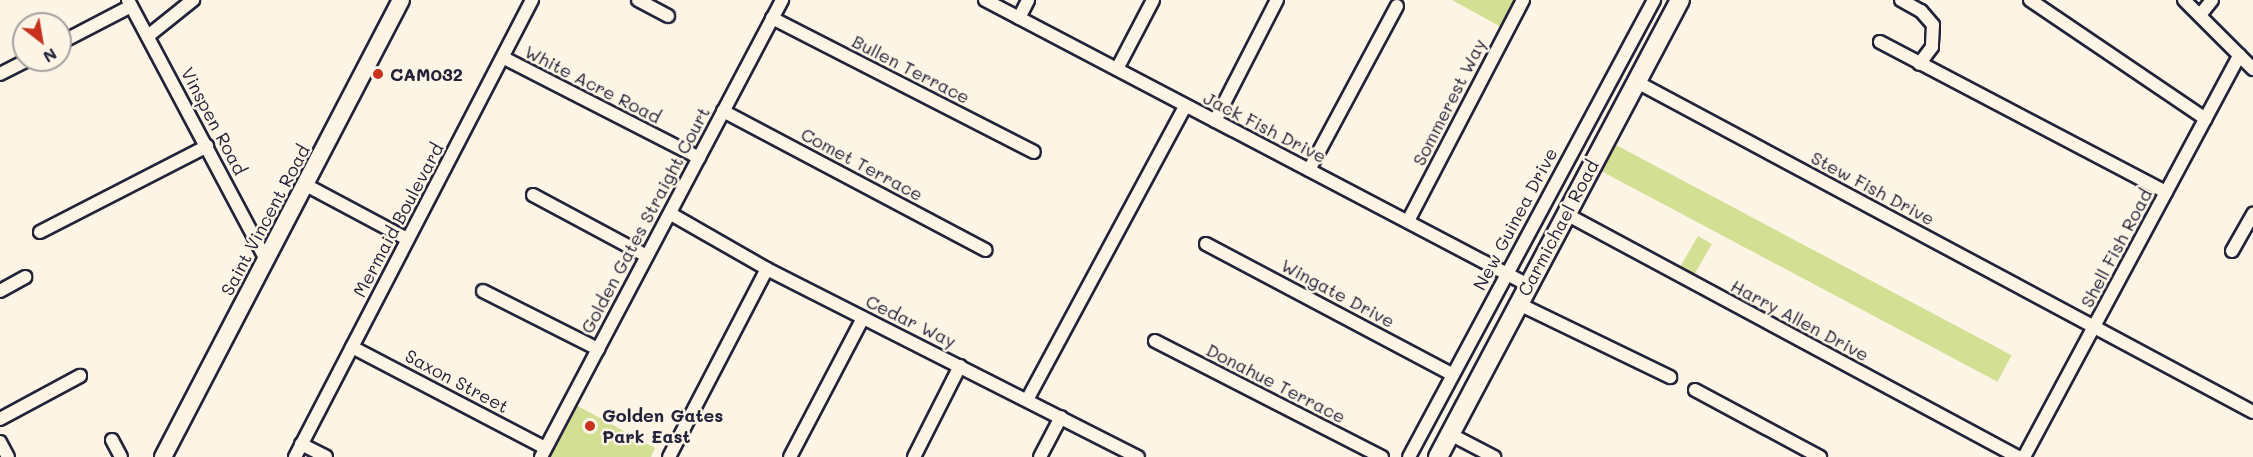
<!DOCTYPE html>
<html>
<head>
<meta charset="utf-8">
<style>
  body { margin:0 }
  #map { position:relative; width:2253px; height:457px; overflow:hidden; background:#fcf5e5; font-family:Mali,sans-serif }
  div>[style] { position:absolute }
  .green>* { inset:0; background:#d3df92; transform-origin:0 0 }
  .roads { filter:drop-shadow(2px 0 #22223b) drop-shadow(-2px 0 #22223b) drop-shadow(0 2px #22223b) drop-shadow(0 -2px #22223b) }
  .street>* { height:12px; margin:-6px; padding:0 6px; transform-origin:6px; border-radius:6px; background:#fcf5e5 }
  .secondary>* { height:16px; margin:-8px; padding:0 8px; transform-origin:8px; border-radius:8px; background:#fcf5e5 }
  .primary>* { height:18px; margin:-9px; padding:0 9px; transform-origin:9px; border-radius:9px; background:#fcf5e5 }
  .dots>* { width:16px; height:16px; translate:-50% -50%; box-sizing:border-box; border:3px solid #fcf5e5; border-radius:50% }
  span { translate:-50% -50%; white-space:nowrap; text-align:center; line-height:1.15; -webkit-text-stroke:5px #fcf5e5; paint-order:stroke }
  .street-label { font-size:18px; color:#22223b }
  .poi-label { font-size:18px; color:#22223b; font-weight:700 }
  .left { translate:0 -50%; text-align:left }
  .north { position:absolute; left:12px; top:12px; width:60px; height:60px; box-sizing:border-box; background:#fcf5e5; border:2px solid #a5a1a1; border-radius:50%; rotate:149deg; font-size:16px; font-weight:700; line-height:24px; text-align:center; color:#22223b }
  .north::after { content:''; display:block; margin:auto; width:21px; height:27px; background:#c8321e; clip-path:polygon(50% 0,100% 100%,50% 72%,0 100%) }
</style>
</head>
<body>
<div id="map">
  <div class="green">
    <div style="clip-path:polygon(1452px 0,1516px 0,1501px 27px)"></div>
    <div style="left:1616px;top:145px;width:448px;height:30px;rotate:28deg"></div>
    <div style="left:1698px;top:236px;width:16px;height:36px;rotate:30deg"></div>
    <div style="clip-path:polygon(576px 405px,655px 448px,651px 457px,548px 457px)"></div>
  </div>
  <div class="roads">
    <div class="street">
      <div style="left:128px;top:0;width:294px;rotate:62deg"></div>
      <div style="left:638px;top:0;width:34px;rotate:28deg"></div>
      <div style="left:985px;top:0;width:613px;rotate:27.69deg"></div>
      <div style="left:1901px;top:0;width:23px;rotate:29deg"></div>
      <div style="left:1921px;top:11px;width:18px;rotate:49deg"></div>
      <div style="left:1933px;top:25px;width:22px;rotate:93deg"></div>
      <div style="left:1932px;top:47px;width:21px;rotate:127deg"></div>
      <div style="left:2030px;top:0;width:212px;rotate:34.1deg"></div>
      <div style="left:2184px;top:0;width:98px;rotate:45deg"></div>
      <div style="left:2200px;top:15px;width:19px;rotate:-51deg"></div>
      <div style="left:772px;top:18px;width:294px;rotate:27.1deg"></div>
      <div style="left:1019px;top:18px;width:20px;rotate:-63deg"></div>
      <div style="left:148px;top:36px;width:58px;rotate:-38.7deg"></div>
      <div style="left:1880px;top:42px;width:323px;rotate:27.7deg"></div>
      <div style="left:60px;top:43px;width:80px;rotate:-27.5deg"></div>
      <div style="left:504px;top:58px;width:219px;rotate:27.1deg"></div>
      <div style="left:1117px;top:69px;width:78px;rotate:-62.4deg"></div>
      <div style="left:0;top:74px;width:30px;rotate:-27deg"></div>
      <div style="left:1635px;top:81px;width:701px;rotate:28.17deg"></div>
      <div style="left:723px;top:111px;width:297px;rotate:27.9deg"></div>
      <div style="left:1215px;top:121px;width:136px;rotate:-62.9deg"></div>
      <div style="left:1309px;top:170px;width:186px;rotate:-61.8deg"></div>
      <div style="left:306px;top:185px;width:115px;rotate:28.1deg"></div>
      <div style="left:533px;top:195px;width:129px;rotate:28.2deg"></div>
      <div style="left:671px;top:214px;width:111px;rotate:29.8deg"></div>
      <div style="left:767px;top:269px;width:416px;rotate:26.9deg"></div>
      <div style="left:1566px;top:214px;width:513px;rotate:28.26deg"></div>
      <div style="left:1408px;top:221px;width:249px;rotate:-62.5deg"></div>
      <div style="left:40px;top:232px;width:188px;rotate:-27.2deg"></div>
      <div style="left:1206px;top:244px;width:278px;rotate:27.9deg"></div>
      <div style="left:2232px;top:251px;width:43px;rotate:-60.4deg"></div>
      <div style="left:0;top:291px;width:29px;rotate:-29deg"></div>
      <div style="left:483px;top:291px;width:129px;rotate:26.8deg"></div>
      <div style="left:1519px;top:304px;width:168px;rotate:25.8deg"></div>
      <div style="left:1155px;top:341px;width:255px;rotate:27.1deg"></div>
      <div style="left:352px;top:347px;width:218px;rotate:27.6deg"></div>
      <div style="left:1695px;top:390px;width:142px;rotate:28.2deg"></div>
      <div style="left:1027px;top:400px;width:333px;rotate:-61.7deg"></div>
      <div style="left:0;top:419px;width:91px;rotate:-28.3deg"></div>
      <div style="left:1450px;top:434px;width:50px;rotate:27.6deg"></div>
      <div style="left:112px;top:440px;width:19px;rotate:62deg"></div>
      <div style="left:0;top:442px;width:17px;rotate:62deg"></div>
      <div style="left:301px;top:444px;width:28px;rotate:27deg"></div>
      <div style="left:295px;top:457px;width:515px;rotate:-62.59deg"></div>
      <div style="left:541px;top:457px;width:517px;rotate:-62.19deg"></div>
      <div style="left:669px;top:457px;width:212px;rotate:-62.5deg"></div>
      <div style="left:790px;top:457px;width:157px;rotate:-62.3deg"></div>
      <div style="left:914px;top:457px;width:102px;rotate:-63.2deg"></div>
      <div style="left:1040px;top:457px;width:45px;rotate:-62.3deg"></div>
      <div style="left:1409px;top:457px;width:519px;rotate:-61.8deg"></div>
      <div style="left:2024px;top:457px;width:456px;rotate:-61.8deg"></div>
    </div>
    <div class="secondary">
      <div style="left:163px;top:457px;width:515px;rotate:-62.49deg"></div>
    </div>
    <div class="primary">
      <div style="left:1438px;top:457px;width:517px;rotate:-62.1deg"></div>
    </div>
  </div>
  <div class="dots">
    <div style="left:378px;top:74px;background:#c8321e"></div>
    <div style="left:590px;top:426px;background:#c8321e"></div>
  </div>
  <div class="street-label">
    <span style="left:911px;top:69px;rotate:27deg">Bullen Terrace</span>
    <span style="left:593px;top:84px;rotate:27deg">White Acre Road</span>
    <span style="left:1449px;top:102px;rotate:-63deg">Sommerest Way</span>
    <span style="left:214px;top:121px;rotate:62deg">Vinspen Road</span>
    <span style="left:1265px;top:127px;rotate:27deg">Jack Fish Drive</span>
    <span style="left:862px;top:164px;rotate:28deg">Comet Terrace</span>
    <span style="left:1873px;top:188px;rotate:28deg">Stew Fish Drive</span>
    <span style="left:1515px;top:219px;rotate:-62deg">New Guinea Drive</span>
    <span style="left:265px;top:220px;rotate:-62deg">Saint Vincent Road</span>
    <span style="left:398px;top:220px;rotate:-62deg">Mermaid Boulevard</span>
    <span style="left:645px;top:220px;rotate:-62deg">Golden Gates Straight Court</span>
    <span style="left:1558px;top:228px;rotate:-62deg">Carmichael Road</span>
    <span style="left:2116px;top:248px;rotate:-62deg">Shell Fish Road</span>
    <span style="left:1338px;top:293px;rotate:28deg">Wingate Drive</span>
    <span style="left:1800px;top:320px;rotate:28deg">Harry Allen Drive</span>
    <span style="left:911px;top:321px;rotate:26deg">Cedar Way</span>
    <span style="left:457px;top:381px;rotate:28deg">Saxon Street</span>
    <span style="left:1276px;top:383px;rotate:27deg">Donahue Terrace</span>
  </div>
  <div class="poi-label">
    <span class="left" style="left:390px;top:74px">CAM032</span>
    <span class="left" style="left:602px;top:426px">Golden Gates<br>Park East</span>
  </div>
  <div class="north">N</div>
</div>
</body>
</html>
